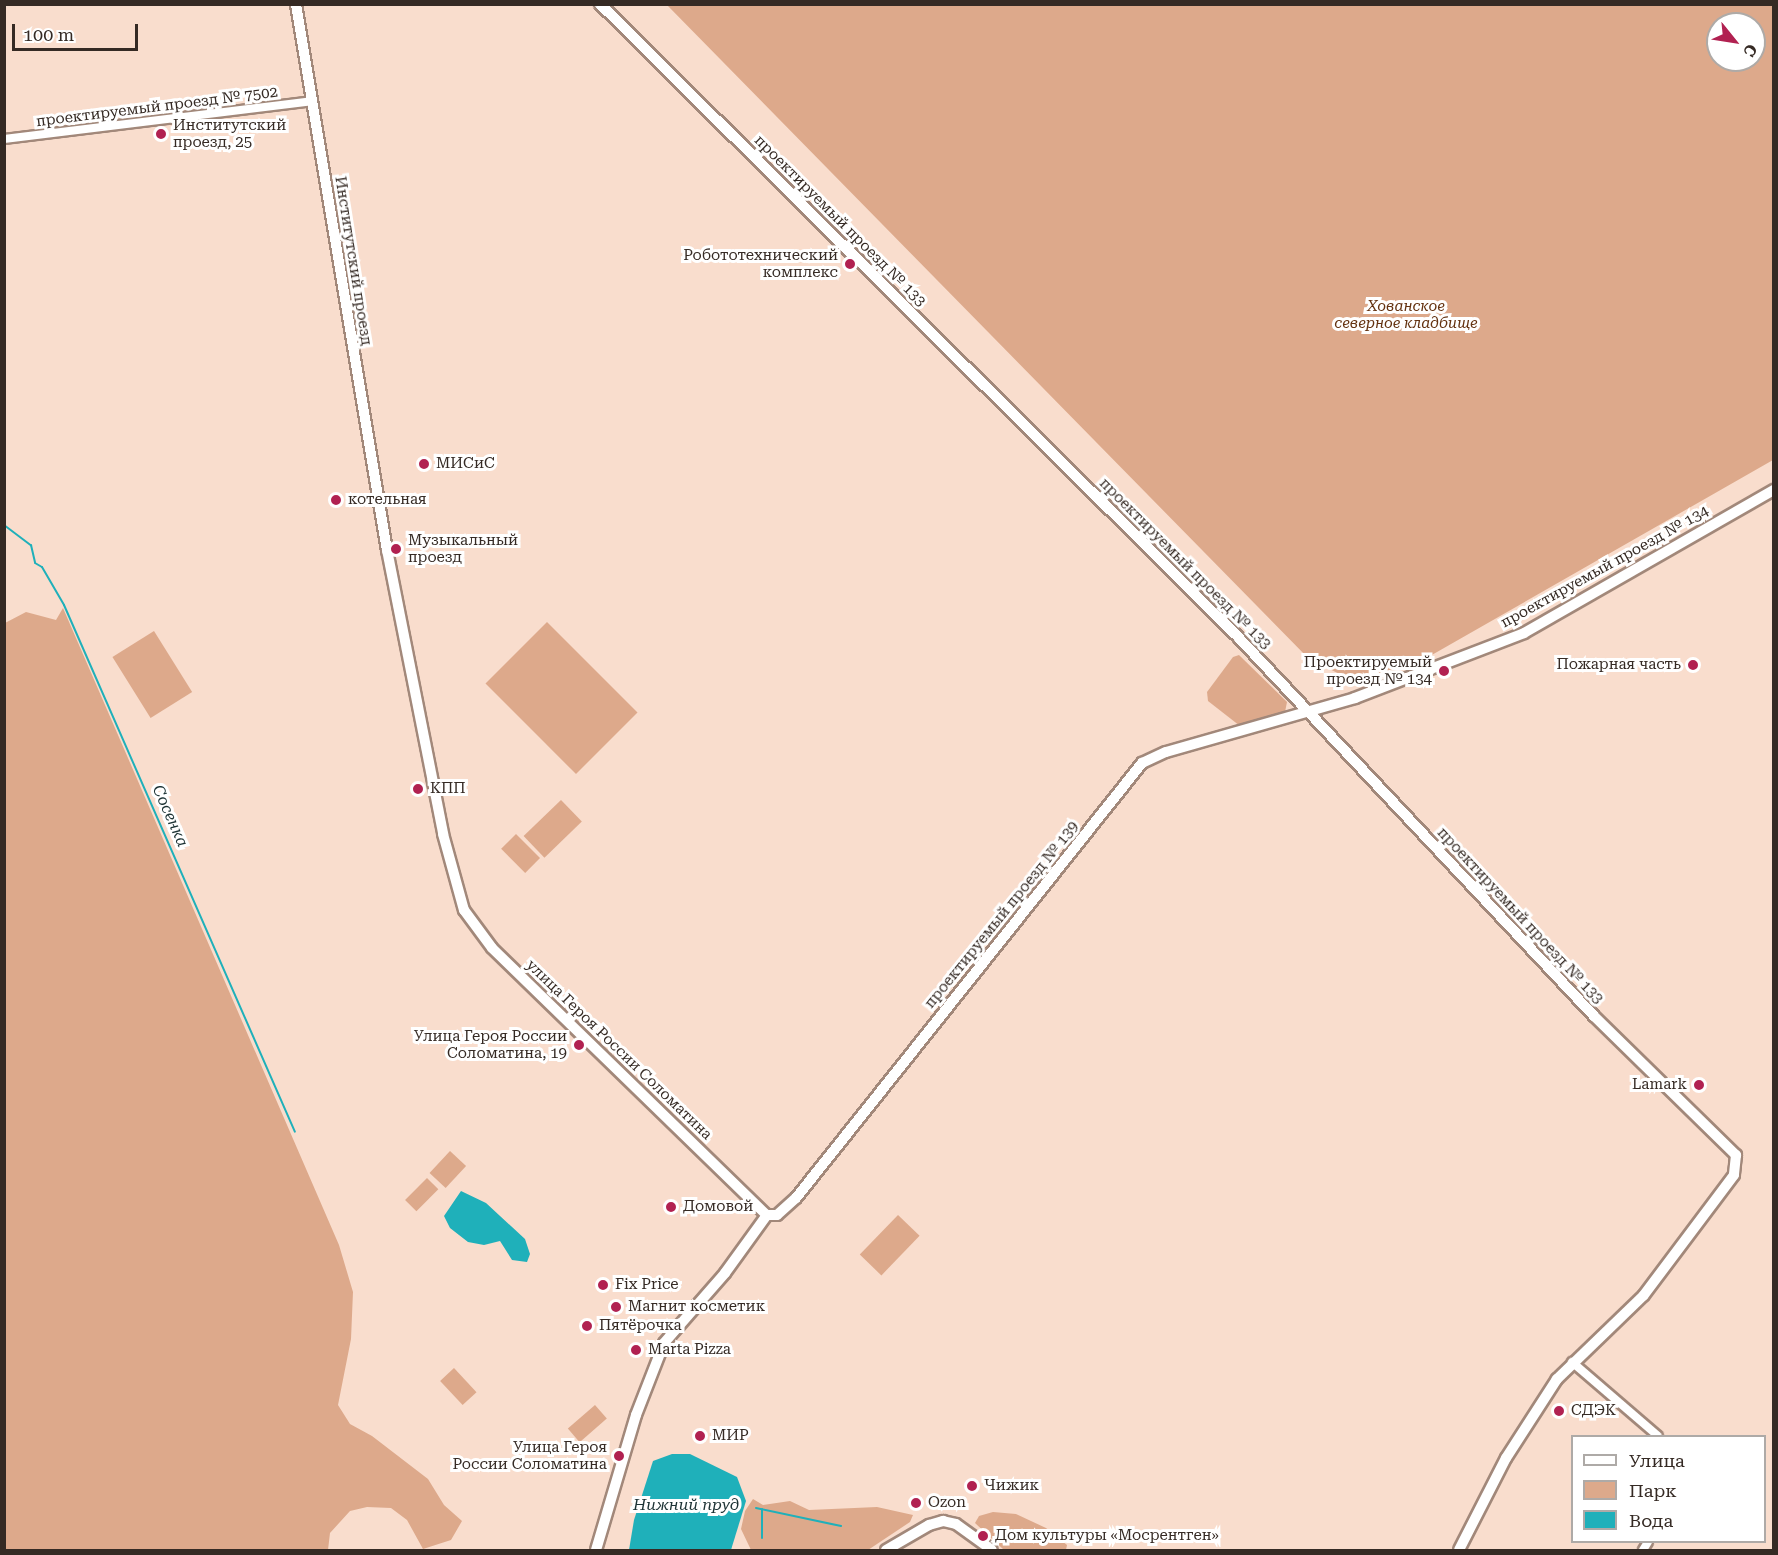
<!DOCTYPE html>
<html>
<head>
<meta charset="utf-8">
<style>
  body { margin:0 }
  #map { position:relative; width:1778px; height:1555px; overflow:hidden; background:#f9ddcd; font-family:"Roboto Serif",serif }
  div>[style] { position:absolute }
  .green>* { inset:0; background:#dda98b; transform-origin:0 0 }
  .water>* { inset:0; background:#1fb0ba }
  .stream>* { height:2px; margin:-1px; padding:0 1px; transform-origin:1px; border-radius:1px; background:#1fb0ba }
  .roads { filter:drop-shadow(2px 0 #a2887a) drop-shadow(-2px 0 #a2887a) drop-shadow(0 2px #a2887a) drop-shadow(0 -2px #a2887a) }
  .minor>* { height:8px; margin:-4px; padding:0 4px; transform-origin:4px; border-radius:4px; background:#fff }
  .tertiary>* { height:10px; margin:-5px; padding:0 5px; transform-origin:5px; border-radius:5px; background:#fff }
  .dots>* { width:16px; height:16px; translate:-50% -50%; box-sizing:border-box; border:3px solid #fff; border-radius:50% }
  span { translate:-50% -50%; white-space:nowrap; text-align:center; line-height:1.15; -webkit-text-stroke:6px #fff; paint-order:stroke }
  .street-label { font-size:15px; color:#352a24 }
  .poi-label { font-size:15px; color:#352a24 }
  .left { translate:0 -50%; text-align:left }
  .right { translate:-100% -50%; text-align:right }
  .park-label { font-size:15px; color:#643210; font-style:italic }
  .water-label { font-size:16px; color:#1d3335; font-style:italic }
  .frame { position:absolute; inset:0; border:6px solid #352a24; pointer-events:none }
  .legend { position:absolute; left:1571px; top:1435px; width:195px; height:108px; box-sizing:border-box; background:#fff; border:2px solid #aeaaa7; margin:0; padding:8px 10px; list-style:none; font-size:18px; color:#352a24 }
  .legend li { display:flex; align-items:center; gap:12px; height:30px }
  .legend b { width:30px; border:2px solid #aeaaa7 }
  .north { position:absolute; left:1706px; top:12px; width:60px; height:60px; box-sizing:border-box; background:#fff; border:2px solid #aeaaa7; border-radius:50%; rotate:120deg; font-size:16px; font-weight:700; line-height:24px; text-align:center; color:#352a24 }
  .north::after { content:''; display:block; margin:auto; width:21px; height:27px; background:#b12151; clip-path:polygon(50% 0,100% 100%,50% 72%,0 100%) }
  .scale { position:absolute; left:12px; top:24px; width:126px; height:27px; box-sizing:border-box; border:3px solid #352a24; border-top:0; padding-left:8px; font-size:18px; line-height:21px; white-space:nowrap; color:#352a24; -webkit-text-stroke:4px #fff; paint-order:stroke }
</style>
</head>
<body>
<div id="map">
  <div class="green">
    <div style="clip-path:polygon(evenodd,667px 5px,1773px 5px,1773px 460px,1416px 664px,1356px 682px,1309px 659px,667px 5px,1718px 24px,1754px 24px,1754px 60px,1718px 60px,1718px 24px)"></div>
    <div style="clip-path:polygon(63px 608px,339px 1245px,353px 1292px,351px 1339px,338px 1405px,350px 1424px,372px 1436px,428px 1479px,444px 1505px,462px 1521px,451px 1540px,423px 1549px,407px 1520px,391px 1508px,367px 1507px,350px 1511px,330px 1533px,328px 1550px,5px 1550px,5px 623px,26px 612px,56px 620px)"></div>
    <div style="left:547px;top:622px;width:128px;height:87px;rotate:45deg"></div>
    <div style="left:154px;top:631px;width:72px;height:49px;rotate:58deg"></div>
    <div style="clip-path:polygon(1239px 655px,1287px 702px,1285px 712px,1240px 726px,1208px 701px,1207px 692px,1233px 657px)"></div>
    <div style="left:561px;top:800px;width:30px;height:52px;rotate:46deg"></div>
    <div style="left:516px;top:834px;width:34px;height:21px;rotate:45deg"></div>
    <div style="left:450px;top:1151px;width:22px;height:30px;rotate:43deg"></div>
    <div style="left:427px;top:1178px;width:16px;height:31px;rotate:45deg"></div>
    <div style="left:898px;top:1215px;width:30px;height:55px;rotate:44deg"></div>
    <div style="left:454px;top:1368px;width:33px;height:19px;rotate:47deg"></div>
    <div style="left:595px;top:1405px;width:18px;height:36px;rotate:49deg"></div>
    <div style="clip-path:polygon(753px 1499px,763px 1505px,790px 1501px,809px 1510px,877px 1507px,913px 1515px,910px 1522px,868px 1550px,751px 1550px,741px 1529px,745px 1511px)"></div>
    <div style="clip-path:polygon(993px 1512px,1016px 1514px,1046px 1528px,1067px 1545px,1066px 1550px,1004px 1550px,975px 1523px,979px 1516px)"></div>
  </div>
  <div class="water">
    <div style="clip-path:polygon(461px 1191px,486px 1203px,525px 1239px,530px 1254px,527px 1262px,512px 1260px,500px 1241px,484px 1245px,468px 1242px,450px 1228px,444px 1216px)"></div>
    <div style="clip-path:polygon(672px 1454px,690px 1454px,737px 1477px,746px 1501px,731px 1550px,629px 1550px,634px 1520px,653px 1461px)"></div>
  </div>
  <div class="stream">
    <div style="left:4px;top:525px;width:34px;rotate:37deg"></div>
    <div style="left:31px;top:545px;width:18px;rotate:77deg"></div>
    <div style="left:35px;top:563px;width:8px;rotate:30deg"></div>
    <div style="left:42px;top:567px;width:44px;rotate:59.9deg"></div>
    <div style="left:64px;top:605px;width:575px;rotate:66.33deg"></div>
    <div style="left:756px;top:1508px;width:87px;rotate:12deg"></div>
    <div style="left:762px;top:1509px;width:29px;rotate:90deg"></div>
  </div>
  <div class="roads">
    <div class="minor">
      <div style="left:4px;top:139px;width:310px;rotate:-7deg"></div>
      <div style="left:1572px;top:1362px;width:113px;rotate:40.7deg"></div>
      <div style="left:1643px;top:1550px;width:9px;rotate:-58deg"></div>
    </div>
    <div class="tertiary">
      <div style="left:296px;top:4px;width:554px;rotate:80.54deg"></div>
      <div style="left:387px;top:550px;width:289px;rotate:78.8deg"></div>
      <div style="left:443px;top:834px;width:79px;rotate:74.6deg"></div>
      <div style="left:464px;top:910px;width:47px;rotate:53.6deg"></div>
      <div style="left:492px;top:948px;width:383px;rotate:44.2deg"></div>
      <div style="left:600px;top:4px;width:900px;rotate:44.77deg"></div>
      <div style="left:1239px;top:638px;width:519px;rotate:46.8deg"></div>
      <div style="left:1594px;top:1016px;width:199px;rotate:44.4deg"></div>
      <div style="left:1736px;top:1155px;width:20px;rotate:96deg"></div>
      <div style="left:1734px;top:1175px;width:151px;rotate:126.9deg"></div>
      <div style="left:1643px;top:1296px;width:120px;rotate:136deg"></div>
      <div style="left:1557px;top:1379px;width:94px;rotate:122.8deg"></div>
      <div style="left:1506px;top:1458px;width:103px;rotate:117.1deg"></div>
      <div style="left:767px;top:1215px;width:10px"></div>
      <div style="left:777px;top:1215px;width:25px;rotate:-42deg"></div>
      <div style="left:796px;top:1198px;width:556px;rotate:-51.5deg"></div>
      <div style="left:1142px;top:763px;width:26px;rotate:-25deg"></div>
      <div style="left:1166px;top:752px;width:197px;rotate:-15.9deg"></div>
      <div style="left:1355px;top:698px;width:181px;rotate:-21deg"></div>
      <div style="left:1524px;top:633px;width:288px;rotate:-29.8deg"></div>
      <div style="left:596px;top:1550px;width:141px;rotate:-73.5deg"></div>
      <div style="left:636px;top:1415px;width:77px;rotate:-68.7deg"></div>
      <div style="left:664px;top:1343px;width:93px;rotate:-48.9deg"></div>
      <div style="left:725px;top:1273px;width:72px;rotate:-54.1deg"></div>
      <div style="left:886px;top:1550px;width:50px;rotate:-30.2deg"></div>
      <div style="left:929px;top:1525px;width:15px;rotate:-16deg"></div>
      <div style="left:943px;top:1521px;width:13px;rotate:13deg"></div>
      <div style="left:956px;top:1524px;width:44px;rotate:35.8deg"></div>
    </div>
  </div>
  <div class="dots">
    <div style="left:161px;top:134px;background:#b12151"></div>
    <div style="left:850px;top:264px;background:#b12151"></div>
    <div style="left:424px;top:464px;background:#b12151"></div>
    <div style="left:336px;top:500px;background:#b12151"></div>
    <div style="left:396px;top:549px;background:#b12151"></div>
    <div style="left:1693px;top:665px;background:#b12151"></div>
    <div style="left:1444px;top:671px;background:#b12151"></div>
    <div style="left:418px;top:789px;background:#b12151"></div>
    <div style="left:579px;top:1045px;background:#b12151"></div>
    <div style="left:1699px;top:1085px;background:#b12151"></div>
    <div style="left:671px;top:1207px;background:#b12151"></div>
    <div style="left:603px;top:1285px;background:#b12151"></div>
    <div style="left:616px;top:1307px;background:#b12151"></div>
    <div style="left:587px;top:1326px;background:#b12151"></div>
    <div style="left:636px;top:1350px;background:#b12151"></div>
    <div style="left:1559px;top:1411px;background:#b12151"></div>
    <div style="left:700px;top:1436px;background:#b12151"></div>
    <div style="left:619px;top:1456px;background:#b12151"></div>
    <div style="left:972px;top:1486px;background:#b12151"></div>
    <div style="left:916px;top:1503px;background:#b12151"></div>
    <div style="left:983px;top:1536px;background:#b12151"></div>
  </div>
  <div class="street-label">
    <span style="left:157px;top:107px;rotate:-7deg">проектируемый проезд № 7502</span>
    <span style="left:840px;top:221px;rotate:45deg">проектируемый проезд № 133</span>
    <span style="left:353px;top:261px;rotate:81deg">Институтский проезд</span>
    <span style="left:1185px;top:564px;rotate:45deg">проектируемый проезд № 133</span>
    <span style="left:1605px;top:567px;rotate:-29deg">проектируемый проезд № 134</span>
    <span style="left:1002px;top:915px;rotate:-51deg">проектируемый проезд № 139</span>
    <span style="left:1520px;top:916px;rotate:47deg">проектируемый проезд № 133</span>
    <span style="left:619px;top:1050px;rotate:44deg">улица Героя России Соломатина</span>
  </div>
  <div class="poi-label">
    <span class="left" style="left:173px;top:134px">Институтский<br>проезд, 25</span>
    <span class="right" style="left:838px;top:264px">Робототехнический<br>комплекс</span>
    <span class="left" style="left:436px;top:464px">МИСиС</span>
    <span class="left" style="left:348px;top:500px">котельная</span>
    <span class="left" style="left:408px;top:549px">Музыкальный<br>проезд</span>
    <span class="right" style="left:1432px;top:671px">Проектируемый<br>проезд № 134</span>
    <span class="right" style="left:1681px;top:665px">Пожарная часть</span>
    <span class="left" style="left:430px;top:789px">КПП</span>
    <span class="right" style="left:567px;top:1045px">Улица Героя России<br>Соломатина, 19</span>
    <span class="right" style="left:1687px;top:1085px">Lamark</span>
    <span class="left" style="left:683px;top:1207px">Домовой</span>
    <span class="left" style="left:615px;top:1285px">Fix Price</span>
    <span class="left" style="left:628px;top:1307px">Магнит косметик</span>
    <span class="left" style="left:599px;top:1326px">Пятёрочка</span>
    <span class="left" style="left:648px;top:1350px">Marta Pizza</span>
    <span class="left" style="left:1571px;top:1411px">СДЭК</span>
    <span class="left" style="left:712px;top:1436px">МИР</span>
    <span class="right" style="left:607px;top:1456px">Улица Героя<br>России Соломатина</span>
    <span class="left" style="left:984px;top:1486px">Чижик</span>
    <span class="left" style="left:928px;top:1503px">Ozon</span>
    <span class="left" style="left:995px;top:1536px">Дом культуры «Мосрентген»</span>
  </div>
  <div class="park-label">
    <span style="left:1406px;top:315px">Хованское<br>северное кладбище</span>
  </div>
  <div class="water-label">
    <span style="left:170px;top:816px;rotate:66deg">Сосенка</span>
    <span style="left:686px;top:1505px">Нижний пруд</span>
  </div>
  <div class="frame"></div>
  <ul class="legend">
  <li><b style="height:8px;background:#fff"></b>Улица</li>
  <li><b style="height:16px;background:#dda98b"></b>Парк</li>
  <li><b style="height:16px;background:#1fb0ba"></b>Вода</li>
  </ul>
  <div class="north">С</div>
  <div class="scale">100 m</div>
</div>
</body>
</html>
